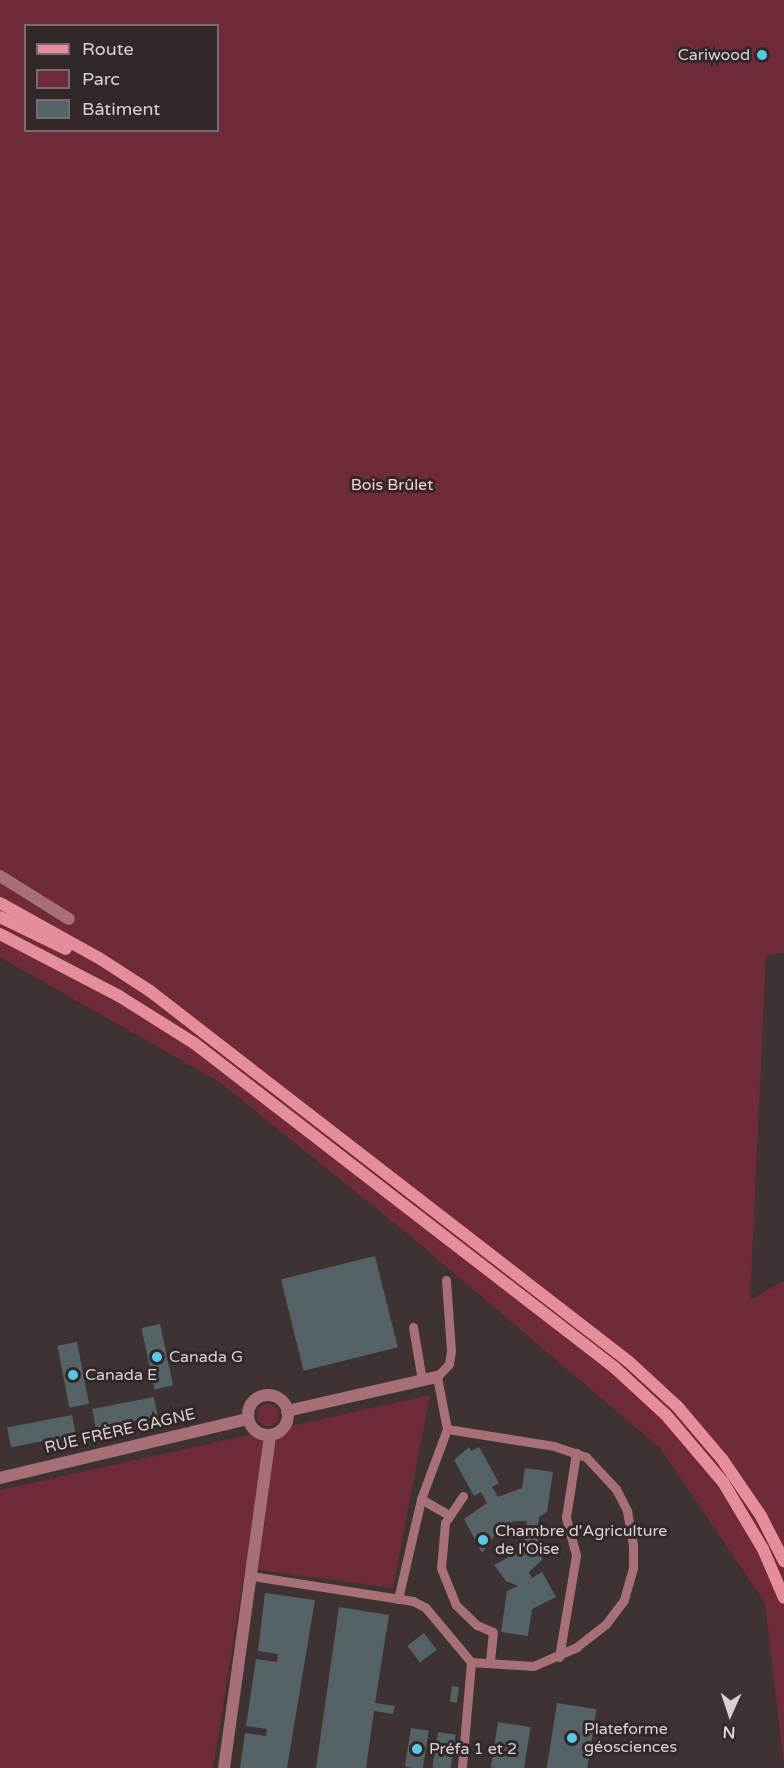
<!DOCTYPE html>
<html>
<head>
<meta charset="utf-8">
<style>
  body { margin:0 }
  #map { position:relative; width:784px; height:1768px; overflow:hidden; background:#3e3233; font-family:"Varela Round",sans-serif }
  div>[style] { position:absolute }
  .green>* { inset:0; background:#702b3a }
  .round { border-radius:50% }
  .building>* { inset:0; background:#566366; transform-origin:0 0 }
  .lane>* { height:9px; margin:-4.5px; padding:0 4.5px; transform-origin:4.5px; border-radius:4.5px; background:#a76f77 }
  .street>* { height:12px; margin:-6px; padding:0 6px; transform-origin:6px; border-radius:6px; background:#a76f77 }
  .street>.ring { margin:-6px; padding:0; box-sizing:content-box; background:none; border:12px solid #a76f77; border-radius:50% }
  .secondary>* { height:12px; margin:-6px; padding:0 6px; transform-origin:6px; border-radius:6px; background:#e68d9c }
  .dots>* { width:16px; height:16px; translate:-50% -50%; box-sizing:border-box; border:3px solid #332829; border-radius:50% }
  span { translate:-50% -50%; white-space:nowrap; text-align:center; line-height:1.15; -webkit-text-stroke:6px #332829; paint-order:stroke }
  .poi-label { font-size:16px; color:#d8d1d2 }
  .right { translate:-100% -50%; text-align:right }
  .left { translate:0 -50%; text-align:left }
  .park-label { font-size:16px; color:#facdd3 }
  .street-label { font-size:16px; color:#d8d1d2 }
  .legend { position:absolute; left:24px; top:24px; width:195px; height:108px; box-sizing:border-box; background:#332829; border:2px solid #756c6d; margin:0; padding:8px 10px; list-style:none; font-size:18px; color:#d8d1d2 }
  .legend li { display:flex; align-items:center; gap:12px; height:30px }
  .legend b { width:30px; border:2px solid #756c6d }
  .north { position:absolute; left:700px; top:1684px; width:60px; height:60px; -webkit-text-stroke:4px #332829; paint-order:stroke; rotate:183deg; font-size:16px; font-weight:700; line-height:24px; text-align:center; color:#d8d1d2 }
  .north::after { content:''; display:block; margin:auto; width:21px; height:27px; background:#d8d1d2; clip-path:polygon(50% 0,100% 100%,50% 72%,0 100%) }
</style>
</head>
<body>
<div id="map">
  <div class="green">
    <div style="clip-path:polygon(evenodd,0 0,784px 0,784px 953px,766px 955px,750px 1300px,784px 1281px,784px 1767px,765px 1603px,660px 1448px,408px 1234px,218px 1081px,0 957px,0 0,26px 26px,218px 26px,218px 130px,26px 130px,26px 26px)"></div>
    <div style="clip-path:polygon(430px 1395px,393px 1588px,245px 1568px,213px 1768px,0 1768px,0 1490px)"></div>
    <div class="round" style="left:257px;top:1404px;width:22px;height:22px"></div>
  </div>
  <div class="building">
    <div style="left:375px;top:1256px;width:94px;height:97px;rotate:76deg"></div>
    <div style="left:160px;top:1324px;width:63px;height:19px;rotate:78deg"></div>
    <div style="left:77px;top:1342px;width:63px;height:20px;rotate:79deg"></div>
    <div style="left:154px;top:1397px;width:20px;height:63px;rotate:79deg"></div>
    <div style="left:72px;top:1415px;width:20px;height:66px;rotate:79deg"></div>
    <div style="clip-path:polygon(469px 1447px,471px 1451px,479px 1447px,499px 1483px,492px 1487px,498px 1497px,522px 1488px,525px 1468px,553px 1472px,547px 1512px,539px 1517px,537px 1536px,542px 1547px,542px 1560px,529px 1572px,532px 1578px,542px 1572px,556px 1597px,532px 1609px,528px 1636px,501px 1632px,507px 1591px,518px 1586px,506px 1581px,494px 1565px,518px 1552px,522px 1556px,527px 1521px,514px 1521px,499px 1529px,482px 1553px,464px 1519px,487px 1503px,481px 1492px,474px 1496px,454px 1460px)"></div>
    <div style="clip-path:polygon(265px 1593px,315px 1600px,287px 1768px,240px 1768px,245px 1733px,266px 1736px,267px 1729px,246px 1726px,256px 1659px,277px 1662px,278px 1654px,258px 1651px)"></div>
    <div style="clip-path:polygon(339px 1607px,389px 1615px,375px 1703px,395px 1706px,393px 1714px,374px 1711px,366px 1768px,316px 1768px)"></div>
    <div style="left:424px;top:1633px;width:21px;height:21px;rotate:53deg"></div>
    <div style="left:452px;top:1686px;width:7px;height:16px;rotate:8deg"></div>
    <div style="left:557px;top:1703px;width:40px;height:66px;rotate:9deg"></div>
    <div style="left:498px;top:1722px;width:33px;height:46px;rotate:9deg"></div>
    <div style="left:411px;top:1728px;width:18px;height:39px;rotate:9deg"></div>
    <div style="left:438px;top:1732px;width:18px;height:36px;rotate:9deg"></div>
  </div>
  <div class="lane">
    <div style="left:446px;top:1280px;width:71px;rotate:86deg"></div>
    <div style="left:451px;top:1351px;width:13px;rotate:99deg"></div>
    <div style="left:449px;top:1364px;width:18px;rotate:133deg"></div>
    <div style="left:437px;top:1377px;width:53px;rotate:79.1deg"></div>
    <div style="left:447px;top:1429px;width:108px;rotate:9deg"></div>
    <div style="left:554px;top:1446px;width:34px;rotate:19deg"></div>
    <div style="left:586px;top:1457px;width:44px;rotate:46.8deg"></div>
    <div style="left:616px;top:1489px;width:25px;rotate:63deg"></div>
    <div style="left:627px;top:1511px;width:36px;rotate:80deg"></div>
    <div style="left:633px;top:1546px;width:22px;rotate:90deg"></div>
    <div style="left:633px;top:1568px;width:33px;rotate:106deg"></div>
    <div style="left:624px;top:1600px;width:30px;rotate:127deg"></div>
    <div style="left:606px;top:1624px;width:37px;rotate:142deg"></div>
    <div style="left:577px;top:1647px;width:48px;rotate:156.6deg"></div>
    <div style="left:533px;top:1666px;width:62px;rotate:-176.3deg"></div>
    <div style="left:413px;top:1327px;width:54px;rotate:80.4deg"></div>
    <div style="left:447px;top:1429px;width:75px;rotate:110.4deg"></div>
    <div style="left:421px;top:1499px;width:32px;rotate:30deg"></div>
    <div style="left:463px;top:1496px;width:32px;rotate:124deg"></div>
    <div style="left:445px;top:1523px;width:45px;rotate:95.1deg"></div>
    <div style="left:441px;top:1568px;width:40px;rotate:68deg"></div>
    <div style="left:456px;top:1605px;width:29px;rotate:44deg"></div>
    <div style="left:477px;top:1625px;width:17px;rotate:24deg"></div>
    <div style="left:493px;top:1632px;width:29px;rotate:96deg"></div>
    <div style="left:252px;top:1576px;width:163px;rotate:8.8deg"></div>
    <div style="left:413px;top:1601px;width:13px;rotate:27deg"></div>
    <div style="left:425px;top:1607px;width:72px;rotate:50.1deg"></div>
    <div style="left:471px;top:1662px;width:106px;rotate:94.9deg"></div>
    <div style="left:398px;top:1599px;width:103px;rotate:-77deg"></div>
    <div style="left:559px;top:1657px;width:103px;rotate:-80.5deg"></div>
    <div style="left:576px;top:1555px;width:39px;rotate:-105deg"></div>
    <div style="left:566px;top:1517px;width:65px;rotate:-81.1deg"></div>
  </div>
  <div class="street">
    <div style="left:0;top:876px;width:81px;rotate:31.9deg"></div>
    <div class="ring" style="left:248px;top:1395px;width:28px;height:28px"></div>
    <div style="left:287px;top:1411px;width:154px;rotate:-12.8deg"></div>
    <div style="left:0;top:1478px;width:255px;rotate:-13.4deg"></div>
    <div style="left:224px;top:1768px;width:336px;rotate:-82.1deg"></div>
  </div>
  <div class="secondary">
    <div style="left:0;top:903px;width:113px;rotate:29.1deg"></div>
    <div style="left:99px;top:958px;width:61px;rotate:32.9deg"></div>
    <div style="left:150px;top:991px;width:604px;rotate:37.74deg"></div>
    <div style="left:628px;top:1361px;width:67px;rotate:42.6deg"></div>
    <div style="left:677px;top:1406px;width:70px;rotate:49.7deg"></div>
    <div style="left:722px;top:1459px;width:69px;rotate:55.6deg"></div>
    <div style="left:761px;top:1516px;width:51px;rotate:62.9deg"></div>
    <div style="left:0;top:917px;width:73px;rotate:25.9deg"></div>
    <div style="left:0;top:934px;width:134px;rotate:27.5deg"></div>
    <div style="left:119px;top:996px;width:89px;rotate:32.1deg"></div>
    <div style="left:194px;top:1043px;width:532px;rotate:37.67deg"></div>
    <div style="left:615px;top:1368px;width:69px;rotate:42.7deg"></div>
    <div style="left:666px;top:1415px;width:88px;rotate:49.6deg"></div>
    <div style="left:723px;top:1482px;width:78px;rotate:59.2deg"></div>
    <div style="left:763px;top:1549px;width:53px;rotate:66.8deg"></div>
  </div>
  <div class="dots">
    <div style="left:762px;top:55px;background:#57c9e2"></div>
    <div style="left:157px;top:1357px;background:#57c9e2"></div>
    <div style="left:73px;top:1375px;background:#57c9e2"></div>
    <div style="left:483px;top:1540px;background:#57c9e2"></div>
    <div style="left:572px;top:1738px;background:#57c9e2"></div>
    <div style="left:417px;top:1749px;background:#57c9e2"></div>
  </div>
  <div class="poi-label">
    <span class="right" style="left:750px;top:55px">Cariwood</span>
    <span class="left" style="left:169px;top:1357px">Canada G</span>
    <span class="left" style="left:85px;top:1375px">Canada E</span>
    <span class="left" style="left:495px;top:1540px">Chambre d'Agriculture<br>de l'Oise</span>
    <span class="left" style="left:584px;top:1738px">Plateforme<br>géosciences</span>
    <span class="left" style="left:429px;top:1749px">Préfa 1 et 2</span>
  </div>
  <div class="park-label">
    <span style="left:392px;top:485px">Bois Brûlet</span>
  </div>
  <div class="street-label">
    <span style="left:120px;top:1431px;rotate:-13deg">RUE FRÈRE GAGNE</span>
  </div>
  <ul class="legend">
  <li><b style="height:8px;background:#e68d9c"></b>Route</li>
  <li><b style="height:16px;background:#702b3a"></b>Parc</li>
  <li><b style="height:16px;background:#566366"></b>Bâtiment</li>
  </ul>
  <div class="north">N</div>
</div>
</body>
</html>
